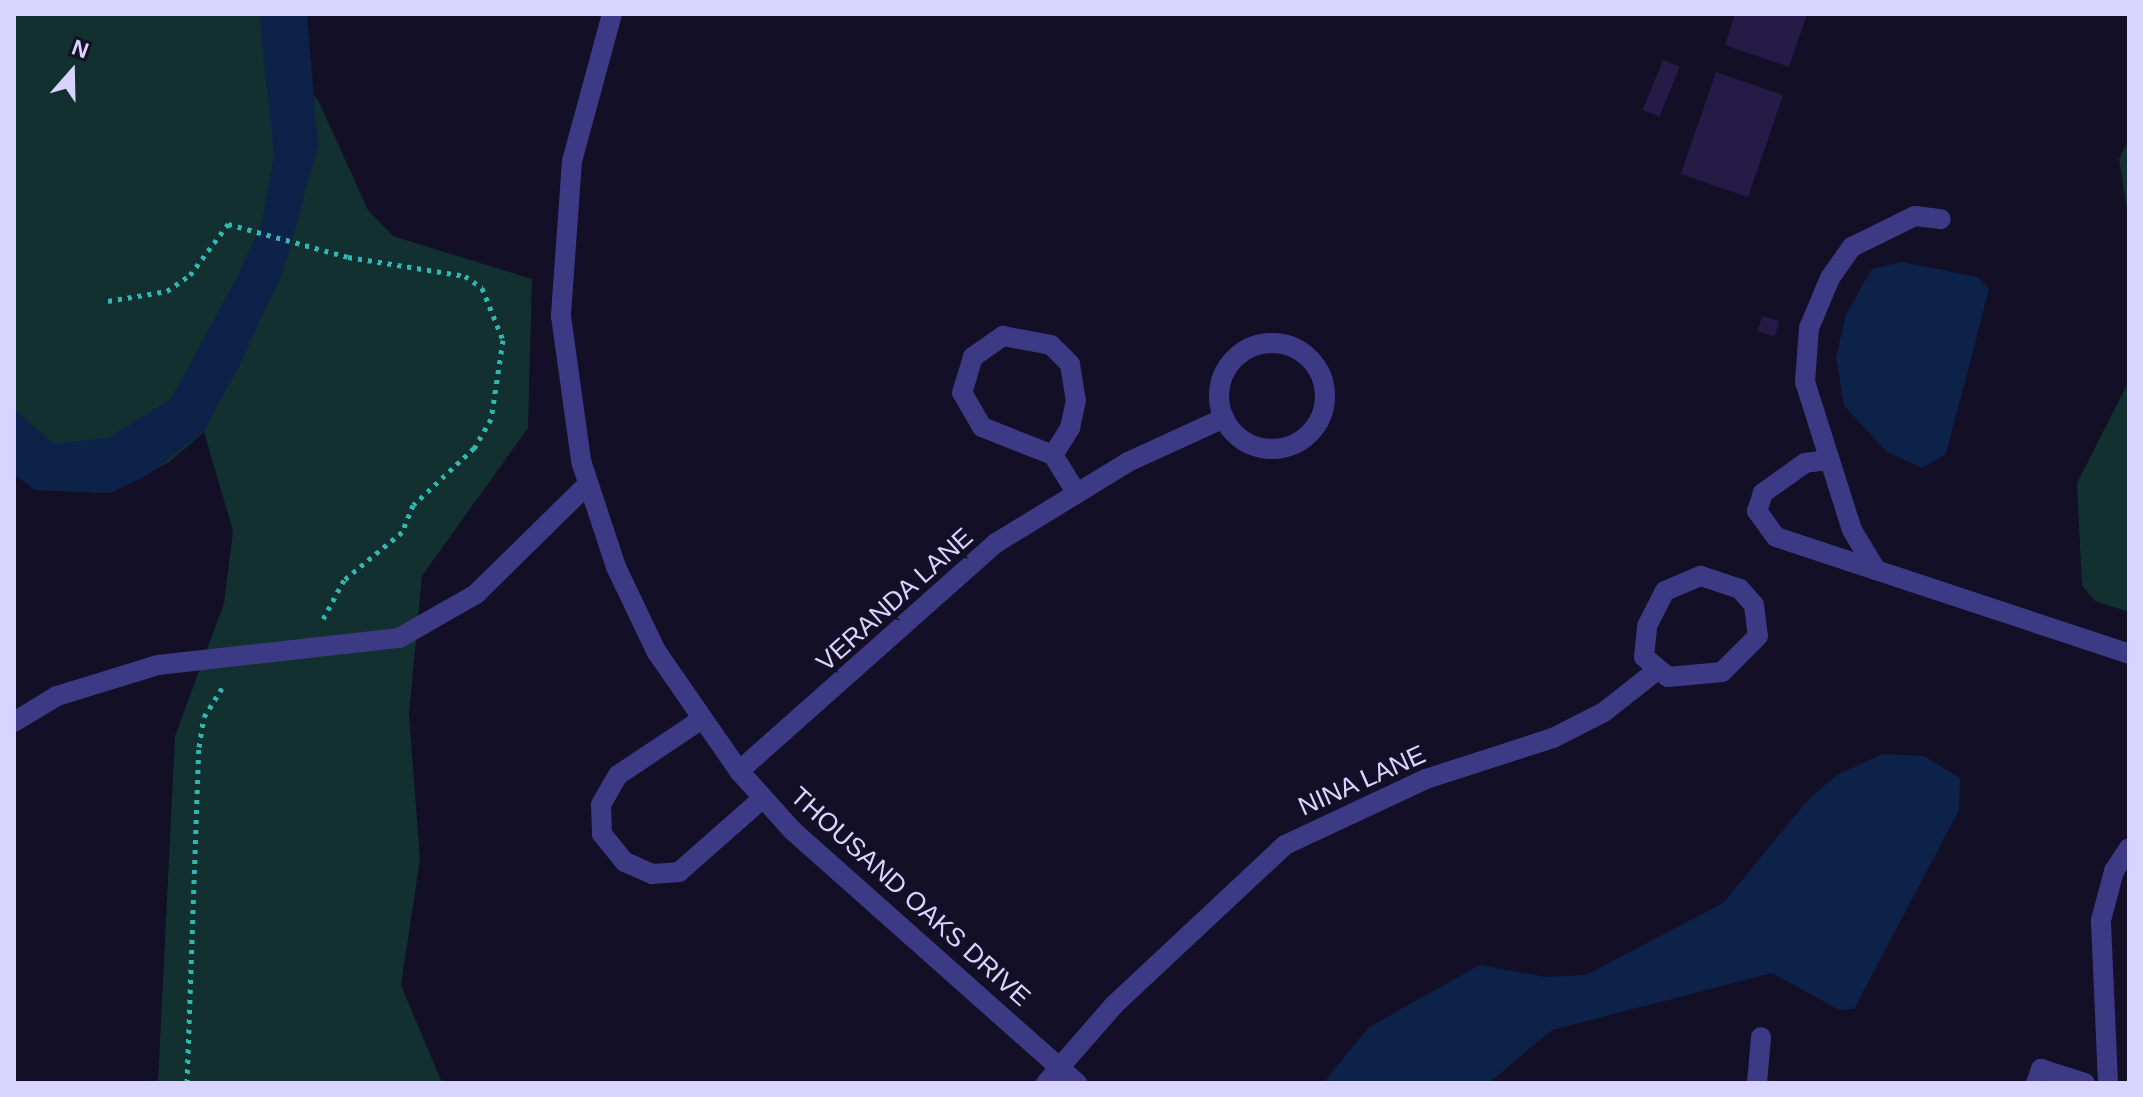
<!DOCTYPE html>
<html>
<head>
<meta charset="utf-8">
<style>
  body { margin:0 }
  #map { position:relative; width:2143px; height:1097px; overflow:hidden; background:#130f26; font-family:Arial,sans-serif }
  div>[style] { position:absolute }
  .green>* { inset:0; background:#12302f }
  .water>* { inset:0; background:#0c2248 }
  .building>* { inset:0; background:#241b47; transform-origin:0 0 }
  .path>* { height:5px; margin-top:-2.5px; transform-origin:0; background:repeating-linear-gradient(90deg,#2fb8b0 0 4px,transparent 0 10px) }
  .lane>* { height:20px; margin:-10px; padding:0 10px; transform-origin:10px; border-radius:10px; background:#3d3a85 }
  .street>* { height:20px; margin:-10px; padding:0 10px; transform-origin:10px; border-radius:10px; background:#3d3a85 }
  .street>.ring { margin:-10px; padding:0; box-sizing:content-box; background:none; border:20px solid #3d3a85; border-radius:50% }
  span { translate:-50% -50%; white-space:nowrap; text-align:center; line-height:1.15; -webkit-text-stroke:7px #130f26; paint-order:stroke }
  .street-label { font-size:26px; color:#d9d4ff }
  .frame { position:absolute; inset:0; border:16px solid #d9d4ff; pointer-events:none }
  .north { position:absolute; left:32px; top:32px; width:80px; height:80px; -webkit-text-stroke:6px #130f26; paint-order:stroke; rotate:20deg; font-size:22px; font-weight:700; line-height:32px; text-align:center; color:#d9d4ff }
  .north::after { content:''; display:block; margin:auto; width:28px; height:36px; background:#d9d4ff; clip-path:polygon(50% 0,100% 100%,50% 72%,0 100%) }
</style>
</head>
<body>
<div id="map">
  <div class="green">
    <div style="clip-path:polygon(14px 14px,260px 14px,319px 102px,368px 210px,393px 236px,532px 279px,528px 428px,422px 576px,409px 714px,420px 859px,401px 985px,442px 1083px,158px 1083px,175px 736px,224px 603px,233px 531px,204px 432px,169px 462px,110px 493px,35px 490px,14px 474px)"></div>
    <div style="clip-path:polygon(2129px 139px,2129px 221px,2119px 159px)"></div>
    <div style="clip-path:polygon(2129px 381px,2129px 612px,2095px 601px,2082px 586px,2077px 483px)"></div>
  </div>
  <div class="water">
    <div style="clip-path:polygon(259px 14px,307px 14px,318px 146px,283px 272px,237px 370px,204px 431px,148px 475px,110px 493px,35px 490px,14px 474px,14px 409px,54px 444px,108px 438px,171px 399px,237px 277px,262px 223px,274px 155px)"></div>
    <div style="clip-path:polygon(1902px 262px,1977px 277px,1989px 289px,1946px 454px,1922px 468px,1887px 452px,1844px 406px,1836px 358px,1846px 314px,1872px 269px)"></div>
    <div style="clip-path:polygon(1882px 754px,1924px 756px,1960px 778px,1959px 810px,1854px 1009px,1839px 1010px,1772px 973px,1552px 1030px,1489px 1083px,1323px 1083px,1369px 1027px,1480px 965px,1545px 977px,1586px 975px,1723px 903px,1808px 800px,1837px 775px)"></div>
  </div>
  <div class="building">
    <div style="clip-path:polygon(1735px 14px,1807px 14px,1789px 67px,1725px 45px)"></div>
    <div style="left:1663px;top:60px;width:18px;height:54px;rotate:22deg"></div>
    <div style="left:1716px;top:72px;width:71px;height:108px;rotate:19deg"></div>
    <div style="left:1762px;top:316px;width:18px;height:16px;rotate:16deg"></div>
  </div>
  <div class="path">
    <div style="left:108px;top:301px;width:60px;rotate:-9.6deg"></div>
    <div style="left:167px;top:291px;width:28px;rotate:-35deg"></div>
    <div style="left:190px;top:275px;width:64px;rotate:-53.3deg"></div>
    <div style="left:228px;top:224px;width:124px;rotate:15.4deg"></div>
    <div style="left:348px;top:257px;width:119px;rotate:9.2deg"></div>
    <div style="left:465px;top:276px;width:21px;rotate:35deg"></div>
    <div style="left:482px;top:288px;width:56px;rotate:68deg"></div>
    <div style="left:503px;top:340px;width:80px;rotate:98.6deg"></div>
    <div style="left:491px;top:419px;width:34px;rotate:120deg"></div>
    <div style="left:474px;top:448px;width:83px;rotate:136.9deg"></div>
    <div style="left:413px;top:505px;width:29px;rotate:112deg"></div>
    <div style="left:402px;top:532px;width:75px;rotate:140.4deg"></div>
    <div style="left:344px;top:580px;width:47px;rotate:118.2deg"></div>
    <div style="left:187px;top:1083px;width:336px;rotate:-88deg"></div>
    <div style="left:199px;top:747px;width:30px;rotate:-81deg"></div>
    <div style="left:204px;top:717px;width:39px;rotate:-58deg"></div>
  </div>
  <div class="lane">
    <div style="left:1876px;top:570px;width:47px;rotate:-121deg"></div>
    <div style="left:1852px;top:530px;width:155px;rotate:-107.6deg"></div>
    <div style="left:1805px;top:382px;width:54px;rotate:-85.8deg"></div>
    <div style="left:1809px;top:328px;width:54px;rotate:-67.2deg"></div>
    <div style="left:1830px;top:278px;width:38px;rotate:-55deg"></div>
    <div style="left:1852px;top:247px;width:70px;rotate:-26.2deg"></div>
    <div style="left:1915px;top:216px;width:26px;rotate:7deg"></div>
  </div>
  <div class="street">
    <div style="left:612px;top:14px;width:152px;rotate:105.2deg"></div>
    <div style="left:572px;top:161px;width:155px;rotate:94.1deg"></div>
    <div style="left:561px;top:316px;width:146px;rotate:82.1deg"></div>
    <div style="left:581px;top:461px;width:112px;rotate:71.7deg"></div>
    <div style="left:616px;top:567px;width:93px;rotate:64.5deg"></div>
    <div style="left:656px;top:651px;width:146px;rotate:55.3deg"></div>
    <div style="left:739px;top:771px;width:81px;rotate:48deg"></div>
    <div style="left:793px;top:831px;width:380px;rotate:41.6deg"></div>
    <div style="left:1003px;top:336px;width:49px;rotate:10.6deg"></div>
    <div style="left:1051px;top:345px;width:27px;rotate:45deg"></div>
    <div style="left:1070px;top:364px;width:36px;rotate:81deg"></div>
    <div style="left:1076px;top:400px;width:29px;rotate:102deg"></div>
    <div style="left:1070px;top:428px;width:32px;rotate:122deg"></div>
    <div style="left:1053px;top:455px;width:76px;rotate:-158.5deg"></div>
    <div style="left:982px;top:427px;width:39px;rotate:-120deg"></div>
    <div style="left:962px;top:393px;width:38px;rotate:-73deg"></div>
    <div style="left:973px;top:357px;width:37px;rotate:-35deg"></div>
    <div class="ring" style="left:1219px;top:343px;width:86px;height:86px"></div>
    <div style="left:1053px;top:455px;width:44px;rotate:58.1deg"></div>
    <div style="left:1828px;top:460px;width:23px;rotate:173deg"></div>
    <div style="left:1805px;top:463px;width:52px;rotate:144.5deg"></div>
    <div style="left:1763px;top:493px;width:19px;rotate:108deg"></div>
    <div style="left:1757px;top:511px;width:32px;rotate:54deg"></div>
    <div style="left:1776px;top:537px;width:372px;rotate:18.3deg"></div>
    <div style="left:1701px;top:576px;width:41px;rotate:18.4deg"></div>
    <div style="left:1740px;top:589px;width:21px;rotate:49deg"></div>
    <div style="left:1754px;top:605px;width:31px;rotate:83deg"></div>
    <div style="left:1758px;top:636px;width:51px;rotate:135deg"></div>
    <div style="left:1722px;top:672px;width:54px;rotate:174.7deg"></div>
    <div style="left:1668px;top:677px;width:31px;rotate:-140deg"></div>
    <div style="left:1644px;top:657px;width:31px;rotate:-84deg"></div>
    <div style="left:1647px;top:626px;width:39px;rotate:-63deg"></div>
    <div style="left:1665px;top:591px;width:39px;rotate:-23deg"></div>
    <div style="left:699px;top:721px;width:97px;rotate:146.3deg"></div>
    <div style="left:618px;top:775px;width:34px;rotate:120deg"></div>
    <div style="left:601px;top:805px;width:29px;rotate:88deg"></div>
    <div style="left:602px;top:834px;width:36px;rotate:51deg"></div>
    <div style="left:625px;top:862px;width:30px;rotate:24deg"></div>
    <div style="left:652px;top:874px;width:27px;rotate:-4deg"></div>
    <div style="left:679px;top:872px;width:112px;rotate:-41.4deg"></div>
    <div style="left:14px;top:722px;width:50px;rotate:-31.2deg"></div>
    <div style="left:57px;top:696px;width:106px;rotate:-17.1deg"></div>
    <div style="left:158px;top:665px;width:243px;rotate:-6.4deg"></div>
    <div style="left:399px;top:638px;width:89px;rotate:-29.7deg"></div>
    <div style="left:476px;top:594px;width:156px;rotate:-44.5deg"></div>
    <div style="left:739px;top:771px;width:344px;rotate:-41.6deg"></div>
    <div style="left:996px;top:543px;width:155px;rotate:-31.5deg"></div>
    <div style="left:1128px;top:462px;width:106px;rotate:-24.6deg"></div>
    <div style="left:1046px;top:1083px;width:103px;rotate:-48.9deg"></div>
    <div style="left:1114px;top:1005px;width:234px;rotate:-43.1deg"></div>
    <div style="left:1285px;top:845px;width:156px;rotate:-25.1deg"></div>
    <div style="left:1426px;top:779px;width:133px;rotate:-17.9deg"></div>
    <div style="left:1553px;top:738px;width:57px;rotate:-27deg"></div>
    <div style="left:1604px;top:712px;width:66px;rotate:-38.3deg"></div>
    <div style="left:1757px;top:1083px;width:46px;rotate:-85deg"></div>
    <div style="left:2036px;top:1083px;width:15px;rotate:-70deg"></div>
    <div style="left:2041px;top:1069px;width:46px;rotate:17.7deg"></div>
    <div style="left:2108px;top:1083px;width:163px;rotate:-92.5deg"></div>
    <div style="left:2101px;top:920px;width:51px;rotate:-75.1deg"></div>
    <div style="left:2114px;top:871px;width:27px;rotate:-57deg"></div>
  </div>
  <div class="street-label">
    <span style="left:895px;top:600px;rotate:-42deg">VERANDA LANE</span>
    <span style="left:1362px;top:781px;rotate:-24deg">NINA LANE</span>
    <span style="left:910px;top:897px;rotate:42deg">THOUSAND OAKS DRIVE</span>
  </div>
  <div class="frame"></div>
  <div class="north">N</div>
</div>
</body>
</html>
